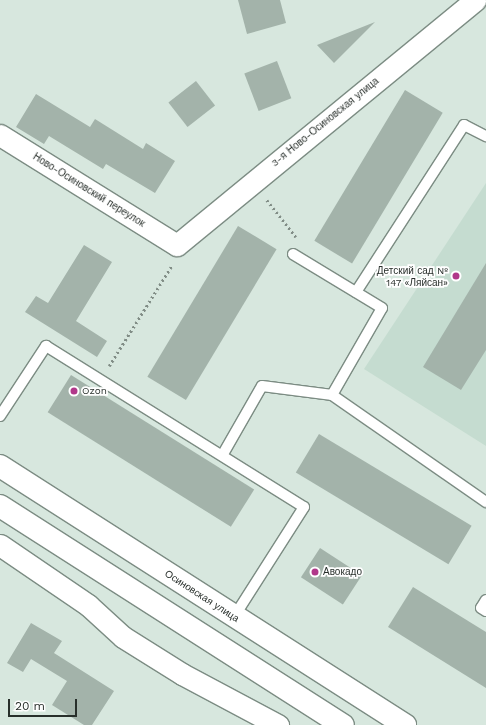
<!DOCTYPE html>
<html>
<head>
<meta charset="utf-8">
<style>
  body { margin:0 }
  #map { position:relative; width:486px; height:725px; overflow:hidden; background:#d7e7de; font-family:"Work Sans",sans-serif }
  div>[style] { position:absolute }
  .built>* { inset:0; background:#c5dcd0 }
  .building>* { inset:0; background:#a3b3aa; transform-origin:0 0 }
  .path>* { height:2.5px; margin-top:-1.25px; transform-origin:0; background:repeating-linear-gradient(90deg,#818d86 0 2px,transparent 0 5px) }
  .roads { filter:drop-shadow(1px 0 #7c8c83) drop-shadow(-1px 0 #7c8c83) drop-shadow(0 1px #7c8c83) drop-shadow(0 -1px #7c8c83) }
  .lane>* { height:10px; margin:-5px; padding:0 5px; transform-origin:5px; border-radius:5px; background:#fff }
  .street>* { height:21px; margin:-10.5px; padding:0 10.5px; transform-origin:10.5px; border-radius:10.5px; background:#fff }
  .secondary>* { height:22px; margin:-11px; padding:0 11px; transform-origin:11px; border-radius:11px; background:#fff }
  .dots>* { width:11px; height:11px; translate:-50% -50%; box-sizing:border-box; border:2px solid #fff; border-radius:50% }
  span { translate:-50% -50%; white-space:nowrap; text-align:center; line-height:1.15; -webkit-text-stroke:3.5px #fff; paint-order:stroke }
  .street-label { font-size:10px; color:#282f2b }
  .poi-label { font-size:10px; color:#282f2b }
  .right { translate:-100% -50%; text-align:right }
  .left { translate:0 -50%; text-align:left }
  .scale { position:absolute; left:8px; top:699px; width:69px; height:18px; box-sizing:border-box; border:2px solid #282f2b; border-top:0; padding-left:5px; font-size:12px; line-height:14px; white-space:nowrap; color:#282f2b; -webkit-text-stroke:3px #fff; paint-order:stroke }
</style>
</head>
<body>
<div id="map">
  <div class="built">
    <div style="clip-path:polygon(486px 183px,486px 446px,364px 369px)"></div>
  </div>
  <div class="building">
    <div style="clip-path:polygon(238px 0,280px 0,286px 23px,247px 34px)"></div>
    <div style="clip-path:polygon(375px 22px,334px 63px,317px 45px)"></div>
    <div style="left:277px;top:61px;width:40px;height:35px;rotate:69deg"></div>
    <div style="left:196px;top:81px;width:31px;height:35px;rotate:52deg"></div>
    <div style="left:405px;top:90px;width:44px;height:176px;rotate:31deg"></div>
    <div style="clip-path:polygon(36px 94px,90px 127px,95px 119px,143px 149px,146px 143px,175px 161px,155px 193px,106px 164px,103px 169px,49px 136px,44px 144px,16px 127px)"></div>
    <div style="left:238px;top:226px;width:45px;height:176px;rotate:31deg"></div>
    <div style="clip-path:polygon(84px 245px,112px 262px,76px 321px,107px 341px,97px 357px,25px 312px,36px 296px,48px 303px)"></div>
    <div style="clip-path:polygon(486px 263px,486px 350px,461px 390px,423px 367px)"></div>
    <div style="left:71px;top:375px;width:216px;height:44px;rotate:32deg"></div>
    <div style="left:319px;top:434px;width:178px;height:45px;rotate:31deg"></div>
    <div style="left:320px;top:548px;width:50px;height:35px;rotate:33deg"></div>
    <div style="clip-path:polygon(413px 587px,486px 632px,486px 688px,388px 627px)"></div>
    <div style="clip-path:polygon(31px 623px,62px 641px,54px 653px,114px 691px,92px 725px,84px 725px,52px 705px,67px 681px,31px 659px,23px 672px,7px 663px)"></div>
  </div>
  <div class="path">
    <div style="left:267px;top:200px;width:47px;rotate:51.9deg"></div>
    <div style="left:109px;top:366px;width:119px;rotate:-58deg"></div>
  </div>
  <div class="roads">
    <div class="lane">
      <div style="left:356px;top:292px;width:199px;rotate:-57.1deg"></div>
      <div style="left:464px;top:125px;width:25px;rotate:27deg"></div>
      <div style="left:332px;top:395px;width:188px;rotate:34.8deg"></div>
      <div style="left:0;top:416px;width:84px;rotate:-56.7deg"></div>
      <div style="left:46px;top:346px;width:304px;rotate:32deg"></div>
      <div style="left:304px;top:507px;width:130px;rotate:122.5deg"></div>
      <div style="left:223px;top:454px;width:78px;rotate:-60.2deg"></div>
      <div style="left:262px;top:386px;width:71px;rotate:7.3deg"></div>
      <div style="left:332px;top:395px;width:100px;rotate:-60.1deg"></div>
      <div style="left:382px;top:308px;width:104px;rotate:-148.8deg"></div>
      <div style="left:486px;top:600px;width:9px;rotate:122deg"></div>
      <div style="left:481px;top:608px;width:6px;rotate:31deg"></div>
    </div>
    <div class="street">
      <div style="left:0;top:135px;width:208px;rotate:31.9deg"></div>
      <div style="left:177px;top:245px;width:386px;rotate:-39.4deg"></div>
      <div style="left:0;top:545px;width:107px;rotate:34.3deg"></div>
      <div style="left:88px;top:605px;width:47px;rotate:42.4deg"></div>
      <div style="left:123px;top:637px;width:70px;rotate:32.1deg"></div>
      <div style="left:182px;top:674px;width:109px;rotate:28deg"></div>
    </div>
    <div class="secondary">
      <div style="left:0;top:466px;width:481px;rotate:32.6deg"></div>
      <div style="left:0;top:506px;width:407px;rotate:32.6deg"></div>
    </div>
  </div>
  <div class="dots">
    <div style="left:456px;top:276px;background:#b1378a"></div>
    <div style="left:74px;top:391px;background:#b1378a"></div>
    <div style="left:315px;top:572px;background:#b1378a"></div>
  </div>
  <div class="street-label">
    <span style="left:325px;top:122px;rotate:-39deg">3-я Ново-Осиновская улица</span>
    <span style="left:89px;top:190px;rotate:32deg">Ново-Осиновский переулок</span>
    <span style="left:202px;top:596px;rotate:33deg">Осиновская улица</span>
  </div>
  <div class="poi-label">
    <span class="right" style="left:448px;top:276px">Детский сад №<br>147 «Ляйсан»</span>
    <span class="left" style="left:82px;top:391px">Ozon</span>
    <span class="left" style="left:323px;top:572px">Авокадо</span>
  </div>
  <div class="scale">20 m</div>
</div>
</body>
</html>
